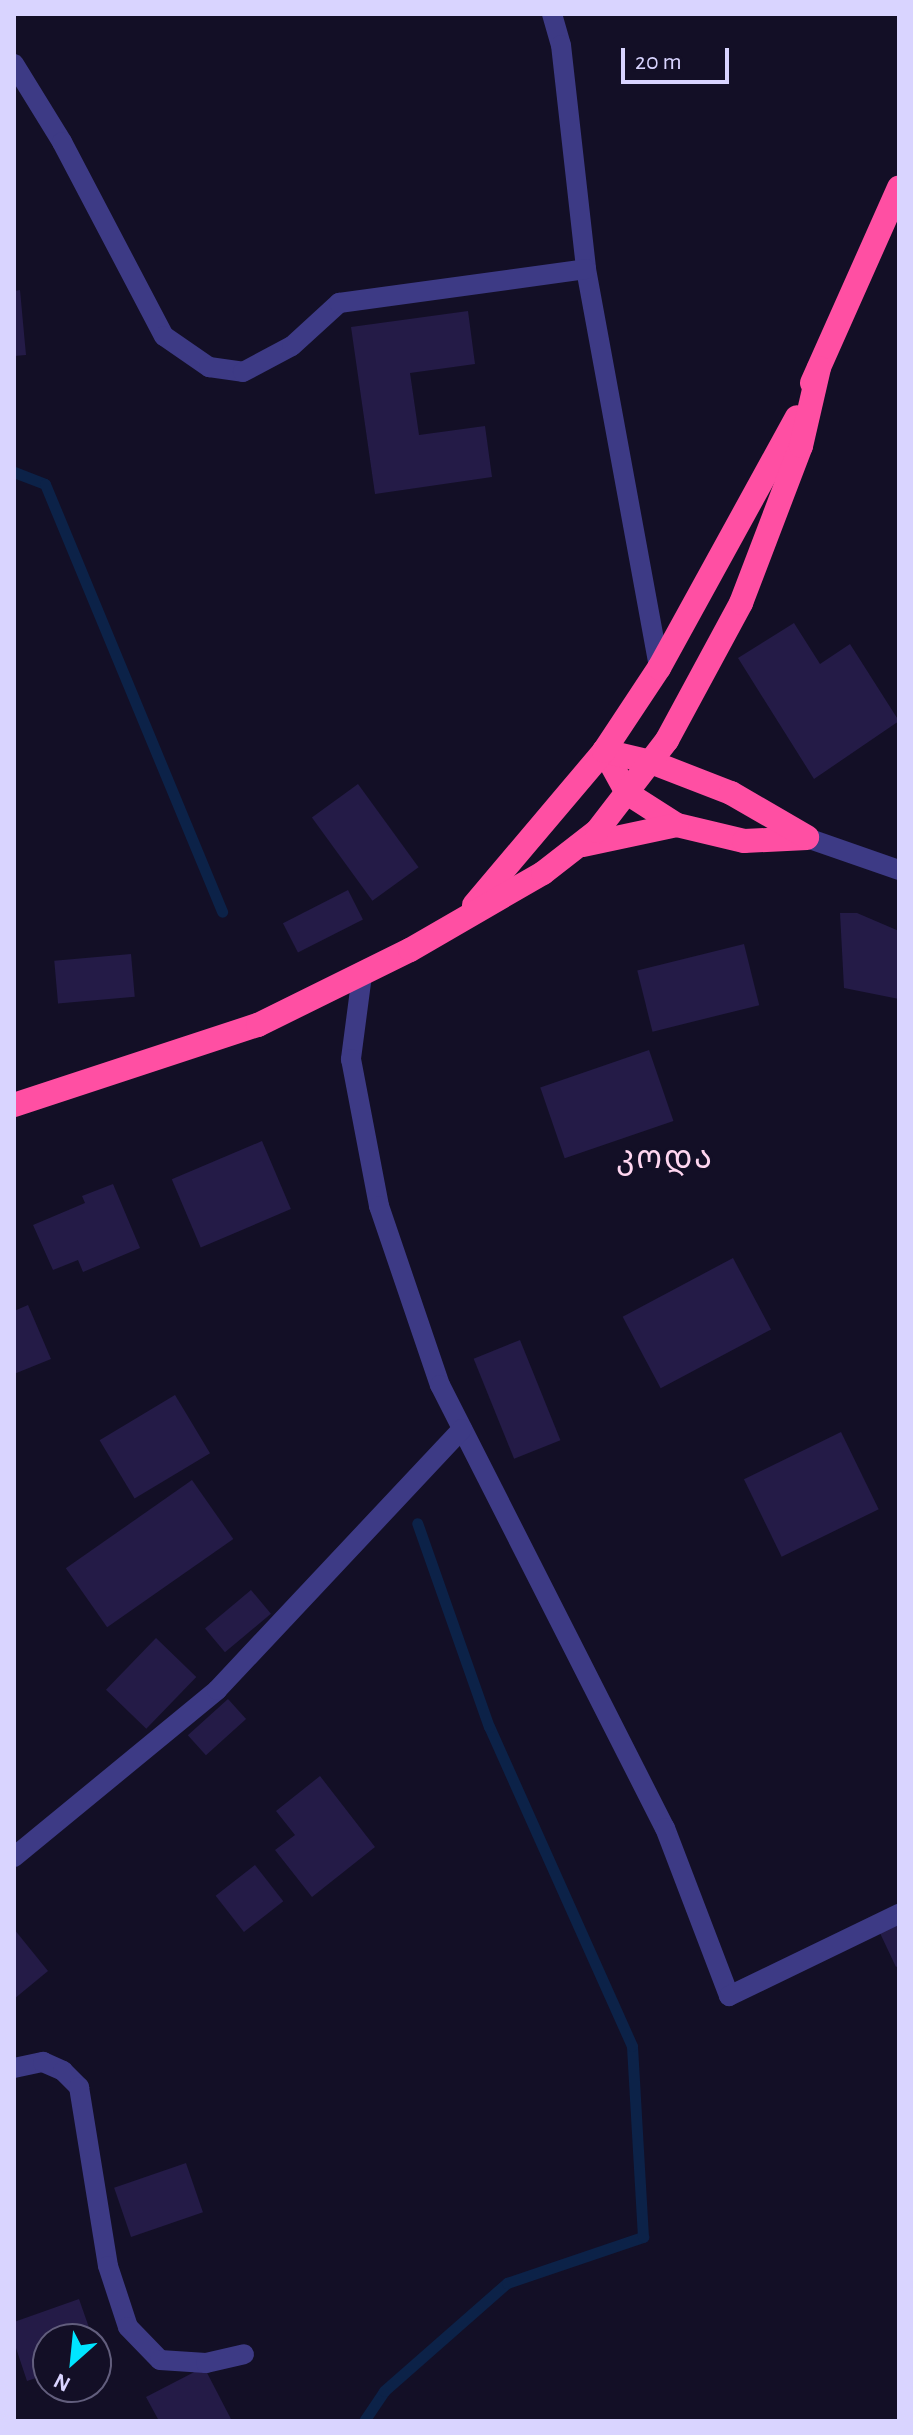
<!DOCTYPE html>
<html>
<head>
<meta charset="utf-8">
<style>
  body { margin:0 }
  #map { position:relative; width:913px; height:2435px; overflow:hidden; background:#130f26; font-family:"Alegreya Sans","Noto Sans Georgian",sans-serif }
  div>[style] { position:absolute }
  .stream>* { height:11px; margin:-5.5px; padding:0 5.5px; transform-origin:5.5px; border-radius:5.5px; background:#0c2248 }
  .building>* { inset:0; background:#241b47; transform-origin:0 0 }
  .minor>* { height:20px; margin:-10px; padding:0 10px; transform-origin:10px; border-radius:10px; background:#3d3a85 }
  .highway>* { height:24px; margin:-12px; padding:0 12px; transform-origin:12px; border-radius:12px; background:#ff4fa3 }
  span { translate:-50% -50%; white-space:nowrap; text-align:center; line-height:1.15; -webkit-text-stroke:6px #130f26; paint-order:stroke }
  .quarter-label { font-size:32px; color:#ffd6f0; letter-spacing:2px }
  .frame { position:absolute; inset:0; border:16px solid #d9d4ff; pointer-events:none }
  .north { position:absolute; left:32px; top:2323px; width:80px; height:80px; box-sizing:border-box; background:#130f26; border:2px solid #625e7d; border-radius:50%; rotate:207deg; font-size:22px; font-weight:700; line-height:32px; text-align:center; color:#d9d4ff }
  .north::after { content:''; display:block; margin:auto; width:28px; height:36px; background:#00e5ff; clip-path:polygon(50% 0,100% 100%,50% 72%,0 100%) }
  .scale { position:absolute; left:621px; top:48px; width:108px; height:36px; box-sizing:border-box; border:4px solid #d9d4ff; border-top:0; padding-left:10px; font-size:24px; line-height:28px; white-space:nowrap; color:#d9d4ff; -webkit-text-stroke:6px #130f26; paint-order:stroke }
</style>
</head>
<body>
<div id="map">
  <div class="stream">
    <div style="left:14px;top:472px;width:33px;rotate:21deg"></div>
    <div style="left:45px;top:484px;width:463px;rotate:67.5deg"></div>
    <div style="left:364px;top:2421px;width:36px;rotate:-56deg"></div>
    <div style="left:384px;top:2391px;width:164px;rotate:-41.3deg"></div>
    <div style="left:507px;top:2283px;width:144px;rotate:-18.7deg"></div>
    <div style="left:643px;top:2237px;width:191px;rotate:-93.3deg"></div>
    <div style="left:632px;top:2046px;width:350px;rotate:-114.1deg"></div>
    <div style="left:489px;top:1727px;width:216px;rotate:-109.4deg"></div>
  </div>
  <div class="building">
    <div style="clip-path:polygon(20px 290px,26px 355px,14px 356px,14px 291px)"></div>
    <div style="clip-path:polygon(468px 311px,475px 364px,410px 373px,419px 435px,485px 426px,492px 477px,375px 494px,351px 327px)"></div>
    <div style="clip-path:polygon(794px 623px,820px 664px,850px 644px,899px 721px,814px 779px,738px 658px)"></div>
    <div style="left:358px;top:784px;width:103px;height:57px;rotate:54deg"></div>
    <div style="left:348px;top:890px;width:33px;height:73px;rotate:63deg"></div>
    <div style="clip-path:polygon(840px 913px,857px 913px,899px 931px,899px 999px,844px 988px)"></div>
    <div style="left:744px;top:944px;width:63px;height:110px;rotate:76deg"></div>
    <div style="left:131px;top:954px;width:43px;height:77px;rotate:85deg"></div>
    <div style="left:649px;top:1050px;width:75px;height:115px;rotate:71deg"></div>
    <div style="left:262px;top:1141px;width:74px;height:98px;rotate:67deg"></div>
    <div style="clip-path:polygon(113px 1184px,140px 1248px,83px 1272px,78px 1260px,53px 1270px,33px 1225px,85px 1203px,82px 1196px)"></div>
    <div style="left:733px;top:1258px;width:81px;height:125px;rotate:62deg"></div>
    <div style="clip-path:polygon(28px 1305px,51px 1359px,14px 1374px,14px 1311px)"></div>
    <div style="left:520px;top:1340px;width:108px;height:50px;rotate:68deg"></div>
    <div style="left:175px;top:1395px;width:68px;height:88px;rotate:59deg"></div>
    <div style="left:841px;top:1432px;width:86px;height:108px;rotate:64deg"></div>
    <div style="left:192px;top:1480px;width:72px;height:154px;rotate:55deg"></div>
    <div style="left:251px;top:1590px;width:31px;height:60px;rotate:50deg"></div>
    <div style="left:156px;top:1638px;width:56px;height:72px;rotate:44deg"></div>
    <div style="left:228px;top:1699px;width:27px;height:54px;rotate:48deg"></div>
    <div style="clip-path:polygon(320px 1776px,375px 1847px,312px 1897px,275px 1850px,295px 1835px,276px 1811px)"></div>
    <div style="left:255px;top:1865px;width:46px;height:50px;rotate:52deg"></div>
    <div style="clip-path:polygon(899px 1921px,899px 1965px,896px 1967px,879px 1931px)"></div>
    <div style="clip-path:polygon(14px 1929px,48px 1971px,14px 1999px)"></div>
    <div style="left:186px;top:2163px;width:52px;height:76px;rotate:71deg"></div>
    <div style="clip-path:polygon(79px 2299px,93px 2339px,48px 2339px,48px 2374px,27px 2381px,14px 2342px,14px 2322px)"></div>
    <div style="clip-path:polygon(204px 2367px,232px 2421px,159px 2421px,146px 2397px)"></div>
  </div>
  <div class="minor">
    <div style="left:552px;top:14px;width:32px;rotate:74deg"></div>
    <div style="left:561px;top:45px;width:225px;rotate:83.6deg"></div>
    <div style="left:586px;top:269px;width:406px;rotate:79.6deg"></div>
    <div style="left:14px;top:64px;width:92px;rotate:58.4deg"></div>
    <div style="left:62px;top:142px;width:219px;rotate:62.3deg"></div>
    <div style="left:164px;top:336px;width:55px;rotate:34.6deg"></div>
    <div style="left:209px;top:367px;width:34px;rotate:8deg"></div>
    <div style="left:243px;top:372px;width:55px;rotate:-28deg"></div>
    <div style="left:292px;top:346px;width:64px;rotate:-42.5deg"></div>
    <div style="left:339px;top:303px;width:249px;rotate:-7.8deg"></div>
    <div style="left:807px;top:838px;width:97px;rotate:19.2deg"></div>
    <div style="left:362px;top:975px;width:85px;rotate:97.5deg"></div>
    <div style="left:351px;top:1059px;width:150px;rotate:79.2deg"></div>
    <div style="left:379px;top:1206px;width:189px;rotate:71.2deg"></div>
    <div style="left:440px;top:1385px;width:497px;rotate:63.1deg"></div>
    <div style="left:665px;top:1828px;width:180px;rotate:69.1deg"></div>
    <div style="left:729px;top:1996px;width:189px;rotate:-25.8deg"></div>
    <div style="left:14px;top:1857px;width:263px;rotate:-39.4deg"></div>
    <div style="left:217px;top:1690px;width:358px;rotate:-46.8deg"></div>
    <div style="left:14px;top:2068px;width:30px;rotate:-12deg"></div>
    <div style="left:43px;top:2062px;width:22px;rotate:24deg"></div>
    <div style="left:63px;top:2071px;width:23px;rotate:45deg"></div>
    <div style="left:79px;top:2087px;width:181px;rotate:80.8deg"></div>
    <div style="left:108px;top:2266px;width:64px;rotate:71.8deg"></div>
    <div style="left:128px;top:2327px;width:46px;rotate:45.9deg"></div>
    <div style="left:160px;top:2360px;width:46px;rotate:3.7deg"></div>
    <div style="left:206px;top:2363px;width:39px;rotate:-13deg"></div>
  </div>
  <div class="highway">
    <div style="left:812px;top:383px;width:214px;rotate:-66deg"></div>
    <div style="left:604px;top:751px;width:48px;rotate:61.3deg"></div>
    <div style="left:627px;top:793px;width:59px;rotate:32.6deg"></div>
    <div style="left:677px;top:825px;width:69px;rotate:13.4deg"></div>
    <div style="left:744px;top:841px;width:63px;rotate:-2.7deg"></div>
    <div style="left:604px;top:751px;width:48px;rotate:13.2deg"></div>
    <div style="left:651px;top:762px;width:86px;rotate:21.2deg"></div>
    <div style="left:731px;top:793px;width:88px;rotate:30.1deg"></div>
    <div style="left:583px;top:845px;width:96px;rotate:-12deg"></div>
    <div style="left:474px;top:905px;width:202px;rotate:-49.8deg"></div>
    <div style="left:604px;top:751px;width:100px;rotate:-56.5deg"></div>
    <div style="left:659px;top:668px;width:286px;rotate:-61.2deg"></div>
    <div style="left:14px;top:1105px;width:257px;rotate:-18.2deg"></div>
    <div style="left:258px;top:1025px;width:169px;rotate:-26.3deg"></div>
    <div style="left:410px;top:950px;width:154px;rotate:-30.1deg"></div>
    <div style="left:543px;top:873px;width:68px;rotate:-37.9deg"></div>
    <div style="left:597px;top:831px;width:115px;rotate:-52.4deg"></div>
    <div style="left:667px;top:740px;width:156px;rotate:-61.6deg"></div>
    <div style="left:741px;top:603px;width:168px;rotate:-69.1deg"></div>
    <div style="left:801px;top:446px;width:80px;rotate:-77deg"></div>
  </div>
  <div class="quarter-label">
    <span style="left:665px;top:1158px">კოდა</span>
  </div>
  <div class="frame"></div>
  <div class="north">N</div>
  <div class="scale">20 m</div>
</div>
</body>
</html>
